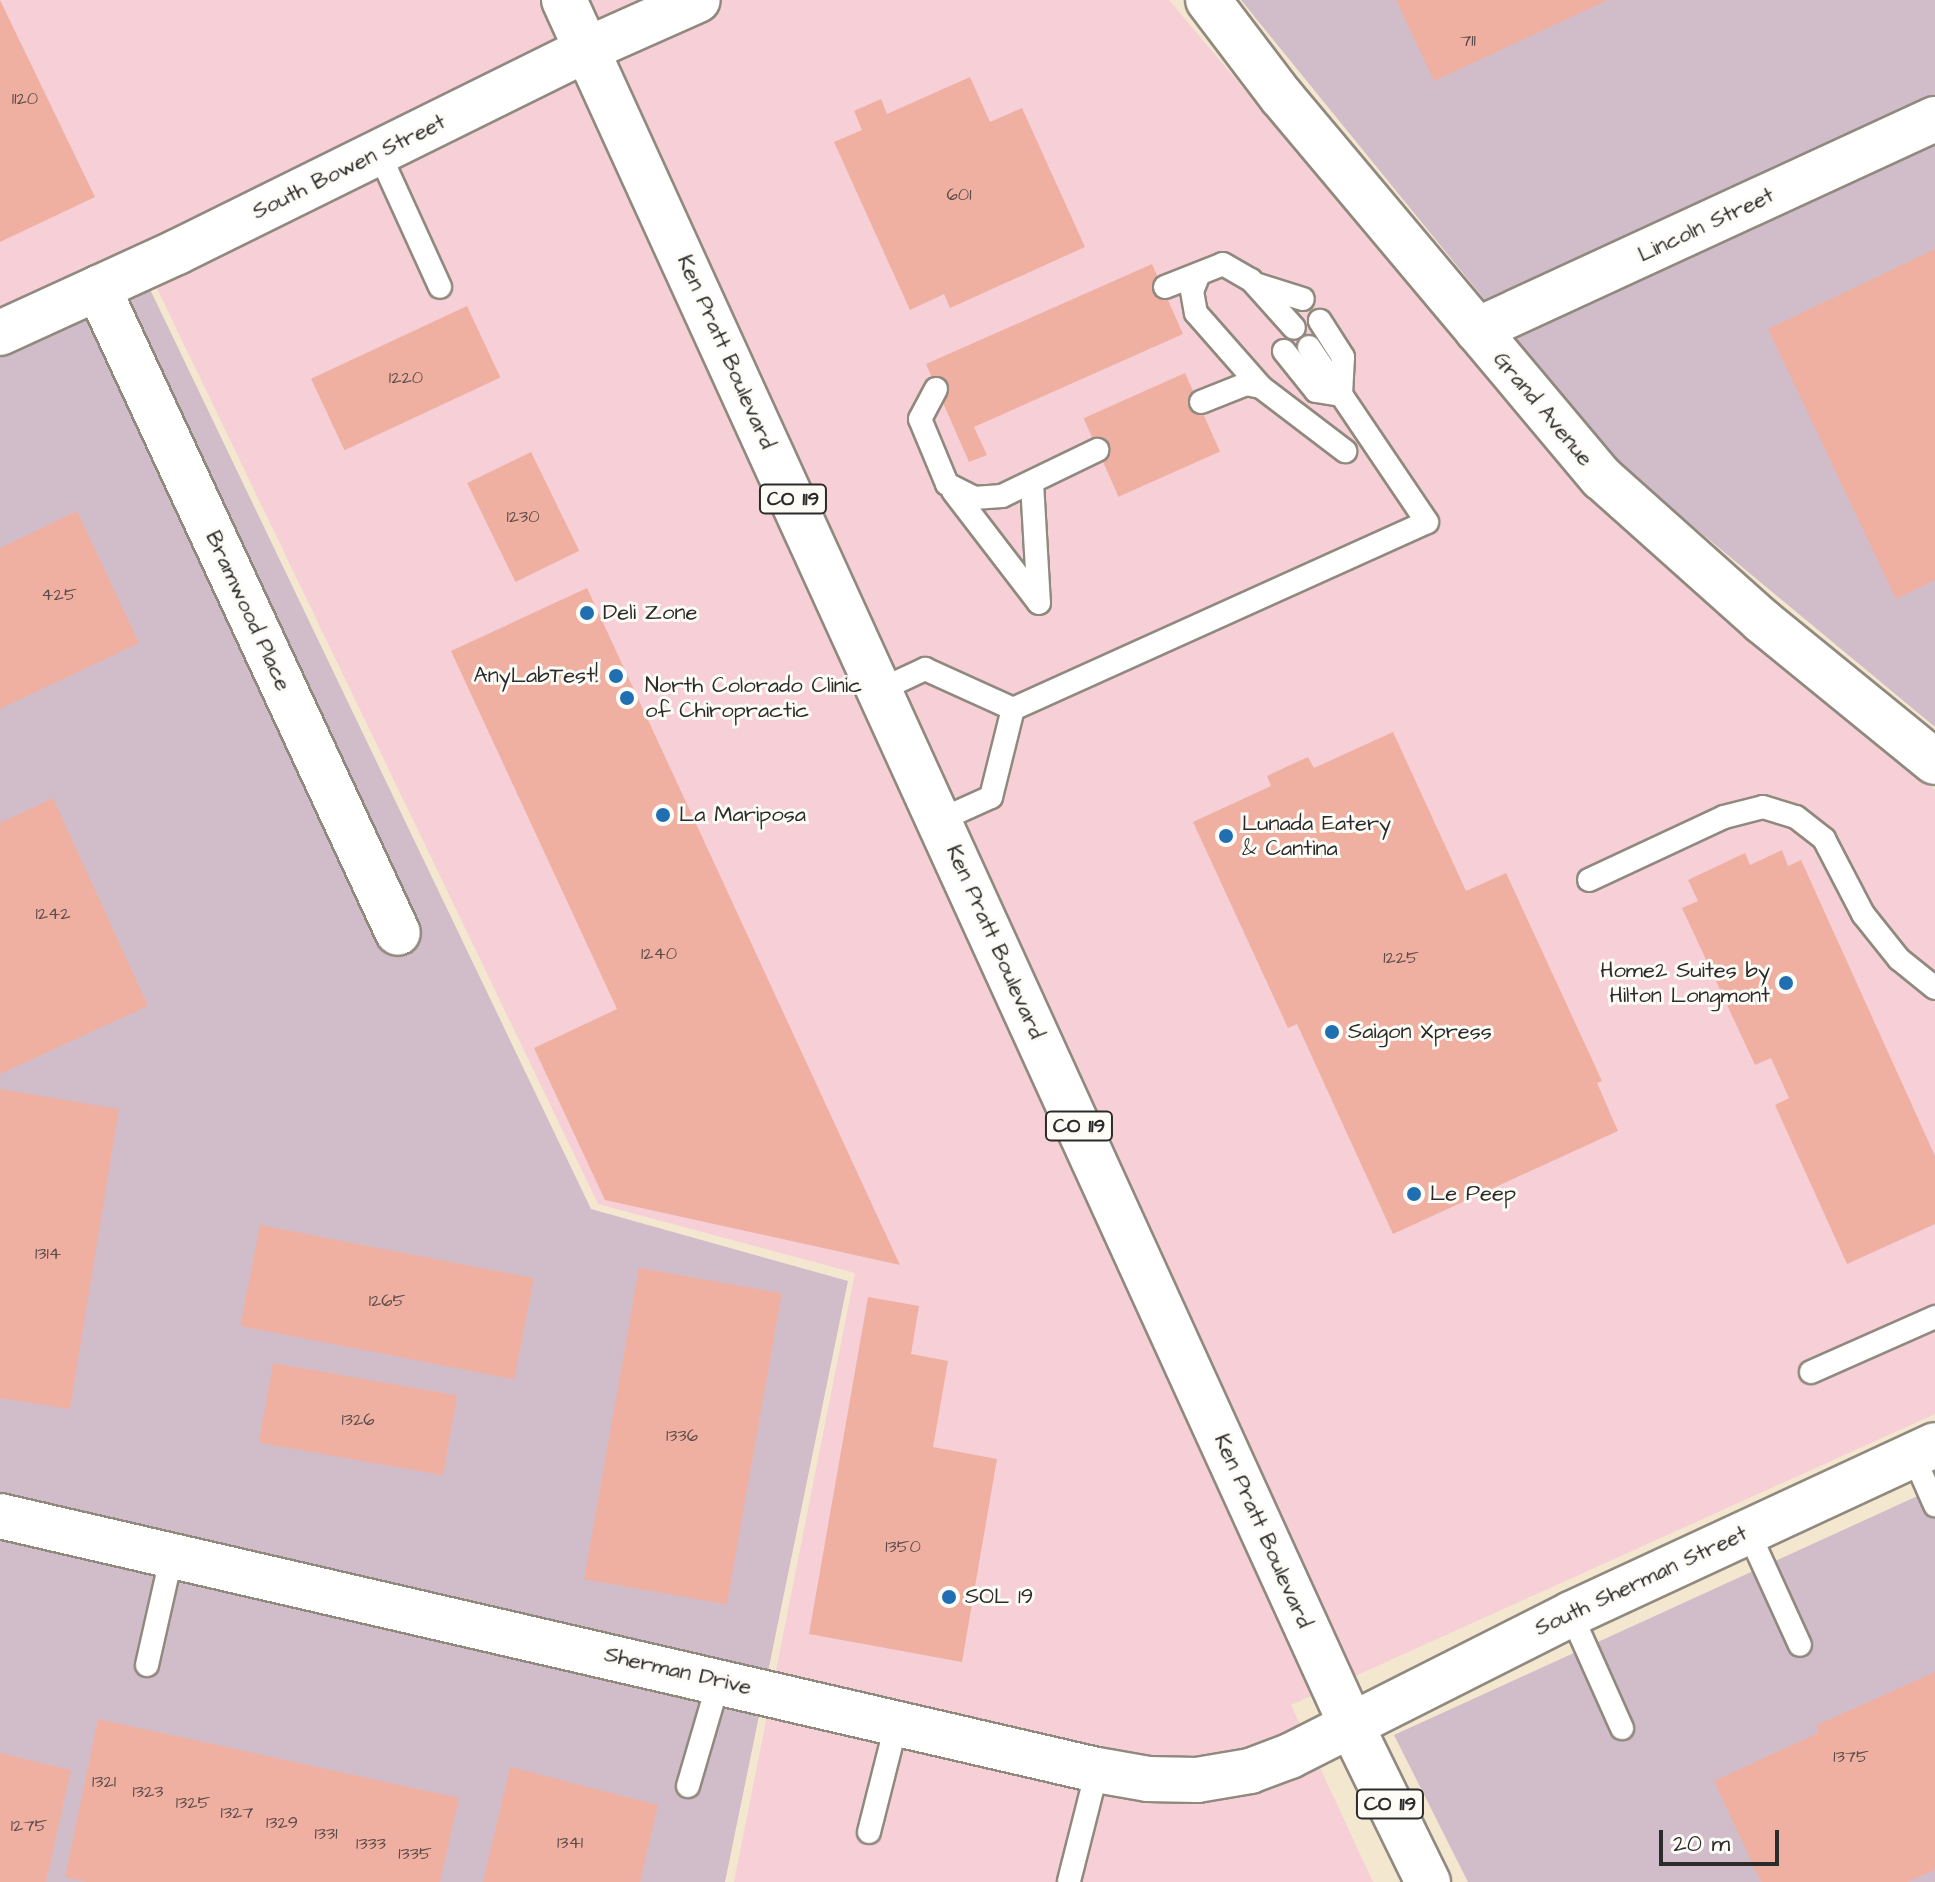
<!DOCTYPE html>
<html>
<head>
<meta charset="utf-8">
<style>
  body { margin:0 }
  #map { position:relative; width:1935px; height:1882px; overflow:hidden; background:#f4e7d0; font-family:"Architects Daughter",sans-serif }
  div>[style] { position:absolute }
  .built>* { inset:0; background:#f6cfd7 }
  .industrial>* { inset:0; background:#d1bdc9 }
  .building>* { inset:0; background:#efb0a2; transform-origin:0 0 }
  .roads { filter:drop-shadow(2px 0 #90897e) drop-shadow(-2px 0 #90897e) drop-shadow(0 2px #90897e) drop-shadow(0 -2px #90897e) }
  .service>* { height:22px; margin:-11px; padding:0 11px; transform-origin:11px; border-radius:11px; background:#fff }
  .minor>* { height:44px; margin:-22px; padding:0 22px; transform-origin:22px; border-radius:22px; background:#fff }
  .tertiary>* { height:44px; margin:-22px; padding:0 22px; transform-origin:22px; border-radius:22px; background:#fff }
  .trunk>* { height:44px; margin:-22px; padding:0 22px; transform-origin:22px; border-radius:22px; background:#fff }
  .dots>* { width:22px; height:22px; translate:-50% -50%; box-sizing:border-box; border:4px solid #fdfcf7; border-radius:50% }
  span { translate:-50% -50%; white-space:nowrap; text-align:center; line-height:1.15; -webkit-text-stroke:6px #fdfcf7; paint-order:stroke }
  .number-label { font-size:18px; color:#5c4c49 }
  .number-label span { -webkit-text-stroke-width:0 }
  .shield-label span { padding:2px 6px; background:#fdfcf7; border:2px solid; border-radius:6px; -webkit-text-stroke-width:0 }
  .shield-label { font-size:20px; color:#2b2b2b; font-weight:700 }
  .street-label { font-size:22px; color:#2b2b2b }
  .poi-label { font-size:22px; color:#2b2b2b }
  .left { translate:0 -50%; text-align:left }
  .right { translate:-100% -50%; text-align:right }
  .scale { position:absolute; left:1659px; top:1830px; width:120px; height:36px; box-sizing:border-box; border:4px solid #2b2b2b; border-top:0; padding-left:10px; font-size:24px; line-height:28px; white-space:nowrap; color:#2b2b2b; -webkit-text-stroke:6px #fdfcf7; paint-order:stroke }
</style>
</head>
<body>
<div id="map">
  <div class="built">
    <div style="clip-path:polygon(0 0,1169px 0,1588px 497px,1935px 790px,1935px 1414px,1291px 1705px,1373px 1882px,734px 1882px,855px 1273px,598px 1204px,137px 247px,0 309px)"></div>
  </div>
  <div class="industrial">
    <div style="clip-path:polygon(1241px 0,1935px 0,1935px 727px,1618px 464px)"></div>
    <div style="clip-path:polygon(147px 283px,591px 1209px,848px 1281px,725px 1882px,0 1882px,0 351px)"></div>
    <div style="clip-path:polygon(1935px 1488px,1935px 1882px,1468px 1882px,1394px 1735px)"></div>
  </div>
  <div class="building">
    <div style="clip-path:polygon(0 0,95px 197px,0 242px)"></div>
    <div style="clip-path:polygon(1396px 0,1608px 0,1434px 81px)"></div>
    <div style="clip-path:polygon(970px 77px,990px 122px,1022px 108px,1085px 247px,950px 308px,944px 294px,910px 310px,834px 142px,862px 130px,854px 111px,881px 99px,887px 114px)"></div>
    <div style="clip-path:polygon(1935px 249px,1935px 580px,1896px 599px,1768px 329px)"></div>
    <div style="clip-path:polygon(1152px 264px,1183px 334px,974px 427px,987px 455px,969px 462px,926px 364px)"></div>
    <div style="left:467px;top:306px;width:79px;height:172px;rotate:65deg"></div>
    <div style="left:1185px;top:373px;width:86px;height:111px;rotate:66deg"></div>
    <div style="left:531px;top:452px;width:110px;height:71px;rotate:64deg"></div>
    <div style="clip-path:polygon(77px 511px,139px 643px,0 709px,0 548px)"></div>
    <div style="clip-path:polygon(587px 588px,900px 1265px,605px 1200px,534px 1048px,617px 1009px,451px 651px)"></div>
    <div style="clip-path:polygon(1393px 732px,1466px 891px,1506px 873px,1602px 1081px,1597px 1083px,1618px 1131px,1393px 1234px,1297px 1024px,1288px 1028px,1193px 822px,1271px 786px,1267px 776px,1288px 766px,1308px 757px,1314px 768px)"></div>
    <div style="clip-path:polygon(53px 798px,148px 1006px,0 1074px,0 823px)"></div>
    <div style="clip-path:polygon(1782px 850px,1788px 866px,1801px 860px,1935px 1156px,1935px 1224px,1847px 1264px,1775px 1105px,1789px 1098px,1771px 1058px,1755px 1065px,1682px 908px,1698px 901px,1688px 880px,1745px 853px,1750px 865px)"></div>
    <div style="clip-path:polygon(0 1089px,119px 1109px,70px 1409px,0 1398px)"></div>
    <div style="left:260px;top:1225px;width:279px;height:103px;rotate:11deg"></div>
    <div style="left:639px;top:1268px;width:145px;height:316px;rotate:10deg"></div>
    <div style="clip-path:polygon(868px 1297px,919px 1306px,911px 1354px,948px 1361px,933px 1447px,997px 1459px,962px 1662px,809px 1634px)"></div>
    <div style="left:273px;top:1363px;width:187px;height:81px;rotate:10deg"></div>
    <div style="clip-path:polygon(1935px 1672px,1935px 1870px,1907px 1882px,1761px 1882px,1714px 1781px,1818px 1733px,1817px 1725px)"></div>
    <div style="clip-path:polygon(98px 1719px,459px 1798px,440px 1882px,88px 1882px,65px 1877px)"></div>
    <div style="clip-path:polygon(0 1753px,71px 1770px,46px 1882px,0 1882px)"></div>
    <div style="clip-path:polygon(510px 1767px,658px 1805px,640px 1882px,483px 1882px)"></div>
  </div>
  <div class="roads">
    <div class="service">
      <div style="left:379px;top:153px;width:147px;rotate:65.5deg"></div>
      <div style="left:1199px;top:274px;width:18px;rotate:112deg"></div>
      <div style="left:1192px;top:291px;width:22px;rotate:80deg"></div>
      <div style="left:1196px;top:313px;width:98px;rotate:48.7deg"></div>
      <div style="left:1255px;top:284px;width:50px;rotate:17.4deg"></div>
      <div style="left:1165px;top:287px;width:62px;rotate:-21.6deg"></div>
      <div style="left:1223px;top:264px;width:32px;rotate:30deg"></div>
      <div style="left:1251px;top:280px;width:64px;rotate:48.1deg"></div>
      <div style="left:1284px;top:351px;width:51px;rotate:51.3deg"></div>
      <div style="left:1316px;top:391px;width:25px;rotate:9deg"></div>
      <div style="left:1341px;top:395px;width:38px;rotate:-87deg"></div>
      <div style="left:1343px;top:357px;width:43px;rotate:-122.6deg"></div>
      <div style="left:936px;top:389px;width:34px;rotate:118deg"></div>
      <div style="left:920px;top:419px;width:70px;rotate:67.4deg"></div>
      <div style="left:947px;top:484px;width:30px;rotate:27deg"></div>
      <div style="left:974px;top:498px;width:28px;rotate:-4deg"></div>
      <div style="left:1002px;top:496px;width:106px;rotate:-25.8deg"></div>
      <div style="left:1201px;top:402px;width:48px;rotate:-21.8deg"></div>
      <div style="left:1246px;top:384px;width:15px;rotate:11deg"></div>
      <div style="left:1261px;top:387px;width:106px;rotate:37.3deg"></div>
      <div style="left:1032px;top:483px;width:120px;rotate:86.7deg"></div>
      <div style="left:953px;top:491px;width:141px;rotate:52.5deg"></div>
      <div style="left:880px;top:690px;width:50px;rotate:-25deg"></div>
      <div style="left:925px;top:669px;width:97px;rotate:24.4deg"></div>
      <div style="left:1013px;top:709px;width:454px;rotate:-24.3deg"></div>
      <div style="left:1427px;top:522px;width:211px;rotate:-124deg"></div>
      <div style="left:940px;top:820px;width:56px;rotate:-24.3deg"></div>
      <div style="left:991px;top:797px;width:91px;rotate:-76deg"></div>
      <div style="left:1589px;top:880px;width:149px;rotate:-25deg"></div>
      <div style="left:1724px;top:817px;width:40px;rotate:-14.4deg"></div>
      <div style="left:1763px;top:807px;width:34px;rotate:17deg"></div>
      <div style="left:1796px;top:817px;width:36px;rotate:38deg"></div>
      <div style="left:1824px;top:839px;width:85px;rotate:62.5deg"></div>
      <div style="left:1863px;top:914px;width:58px;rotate:51.3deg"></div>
      <div style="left:1899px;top:959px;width:46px;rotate:38.9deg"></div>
      <div style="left:1811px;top:1372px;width:136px;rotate:-23.9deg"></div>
      <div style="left:1913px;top:1455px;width:55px;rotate:66.3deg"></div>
      <div style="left:1748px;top:1531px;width:125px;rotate:65.5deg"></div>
      <div style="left:1571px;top:1614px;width:125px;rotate:65.9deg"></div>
      <div style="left:147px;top:1665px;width:114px;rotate:-77.3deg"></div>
      <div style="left:688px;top:1786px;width:110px;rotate:-73.7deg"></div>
      <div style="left:869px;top:1832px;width:114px;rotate:-75.8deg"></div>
      <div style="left:1069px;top:1881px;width:114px;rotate:-75.8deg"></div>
    </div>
    <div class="minor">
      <div style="left:1208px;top:0;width:121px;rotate:52.8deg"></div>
      <div style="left:1281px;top:96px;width:499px;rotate:50deg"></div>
      <div style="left:1602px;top:478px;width:215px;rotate:41.8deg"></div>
      <div style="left:1762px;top:621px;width:223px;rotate:39.2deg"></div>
      <div style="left:98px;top:288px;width:711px;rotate:65.06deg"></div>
      <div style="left:1477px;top:330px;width:504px;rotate:-24.74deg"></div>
      <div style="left:0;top:333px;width:195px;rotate:-24.6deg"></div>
      <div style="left:177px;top:252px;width:458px;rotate:-26.3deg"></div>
      <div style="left:0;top:1516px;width:1126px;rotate:13.04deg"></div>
      <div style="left:1097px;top:1770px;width:52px;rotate:10deg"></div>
      <div style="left:1148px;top:1779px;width:49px;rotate:1.2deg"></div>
      <div style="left:1197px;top:1780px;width:54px;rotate:-9.6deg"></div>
      <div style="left:1250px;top:1771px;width:43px;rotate:-20.6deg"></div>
      <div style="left:1290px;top:1756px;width:315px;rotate:-26.8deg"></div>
      <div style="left:1571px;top:1614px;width:401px;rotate:-24.9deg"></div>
    </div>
    <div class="tertiary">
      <div style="left:588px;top:49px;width:120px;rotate:-24deg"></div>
    </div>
    <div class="trunk">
      <div style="left:564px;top:0;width:1898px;rotate:65.47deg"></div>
      <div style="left:1352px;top:1727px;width:173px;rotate:63.9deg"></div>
    </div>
  </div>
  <div class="dots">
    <div style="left:587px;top:613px;background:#1f6fb2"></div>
    <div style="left:616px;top:676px;background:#1f6fb2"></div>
    <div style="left:627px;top:698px;background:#1f6fb2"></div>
    <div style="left:663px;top:815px;background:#1f6fb2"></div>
    <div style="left:1226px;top:836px;background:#1f6fb2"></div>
    <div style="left:1786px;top:983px;background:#1f6fb2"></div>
    <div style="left:1332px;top:1032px;background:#1f6fb2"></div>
    <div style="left:1414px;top:1194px;background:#1f6fb2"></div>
    <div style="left:949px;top:1597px;background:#1f6fb2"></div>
  </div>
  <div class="number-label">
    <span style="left:1468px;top:41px">711</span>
    <span style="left:25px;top:99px">1120</span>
    <span style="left:959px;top:195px">601</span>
    <span style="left:406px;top:378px">1220</span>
    <span style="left:523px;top:517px">1230</span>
    <span style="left:59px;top:595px">425</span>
    <span style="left:53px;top:914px">1242</span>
    <span style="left:659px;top:954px">1240</span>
    <span style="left:1401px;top:958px">1225</span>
    <span style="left:48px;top:1254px">1314</span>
    <span style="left:387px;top:1301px">1265</span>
    <span style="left:358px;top:1420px">1326</span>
    <span style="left:682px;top:1436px">1336</span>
    <span style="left:903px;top:1547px">1350</span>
    <span style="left:1851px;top:1757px">1375</span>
    <span style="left:104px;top:1782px">1321</span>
    <span style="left:148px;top:1792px">1323</span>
    <span style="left:193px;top:1803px">1325</span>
    <span style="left:237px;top:1813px">1327</span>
    <span style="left:282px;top:1823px">1329</span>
    <span style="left:29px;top:1826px">1275</span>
    <span style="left:326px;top:1834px">1331</span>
    <span style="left:570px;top:1843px">1341</span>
    <span style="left:371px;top:1844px">1333</span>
    <span style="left:415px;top:1854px">1335</span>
  </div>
  <div class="shield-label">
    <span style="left:793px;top:499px">CO 119</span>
    <span style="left:1079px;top:1126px">CO 119</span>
    <span style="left:1390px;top:1804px">CO 119</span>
  </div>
  <div class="street-label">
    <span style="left:349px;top:167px;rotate:-26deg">South Bowen Street</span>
    <span style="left:1706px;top:225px;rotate:-25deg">Lincoln Street</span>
    <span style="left:726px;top:352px;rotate:66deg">Ken Pratt Boulevard</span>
    <span style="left:1543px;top:409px;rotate:50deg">Grand Avenue</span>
    <span style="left:248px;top:611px;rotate:65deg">Bramwood Place</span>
    <span style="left:995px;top:942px;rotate:66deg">Ken Pratt Boulevard</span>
    <span style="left:1263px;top:1531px;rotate:66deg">Ken Pratt Boulevard</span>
    <span style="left:1641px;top:1581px;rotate:-25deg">South Sherman Street</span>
    <span style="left:678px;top:1671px;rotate:13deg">Sherman Drive</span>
  </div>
  <div class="poi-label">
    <span class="left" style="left:603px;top:613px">Deli Zone</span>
    <span class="right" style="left:598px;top:676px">AnyLabTest!</span>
    <span class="left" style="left:645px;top:698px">North Colorado Clinic<br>of Chiropractic</span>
    <span class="left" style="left:679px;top:815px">La Mariposa</span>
    <span class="left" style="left:1242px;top:836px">Lunada Eatery<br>&amp; Cantina</span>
    <span class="right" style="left:1770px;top:983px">Home2 Suites by<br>Hilton Longmont</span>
    <span class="left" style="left:1348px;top:1032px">Saigon Xpress</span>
    <span class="left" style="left:1430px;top:1194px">Le Peep</span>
    <span class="left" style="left:965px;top:1597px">SOL 19</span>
  </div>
  <div class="scale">20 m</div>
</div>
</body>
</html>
